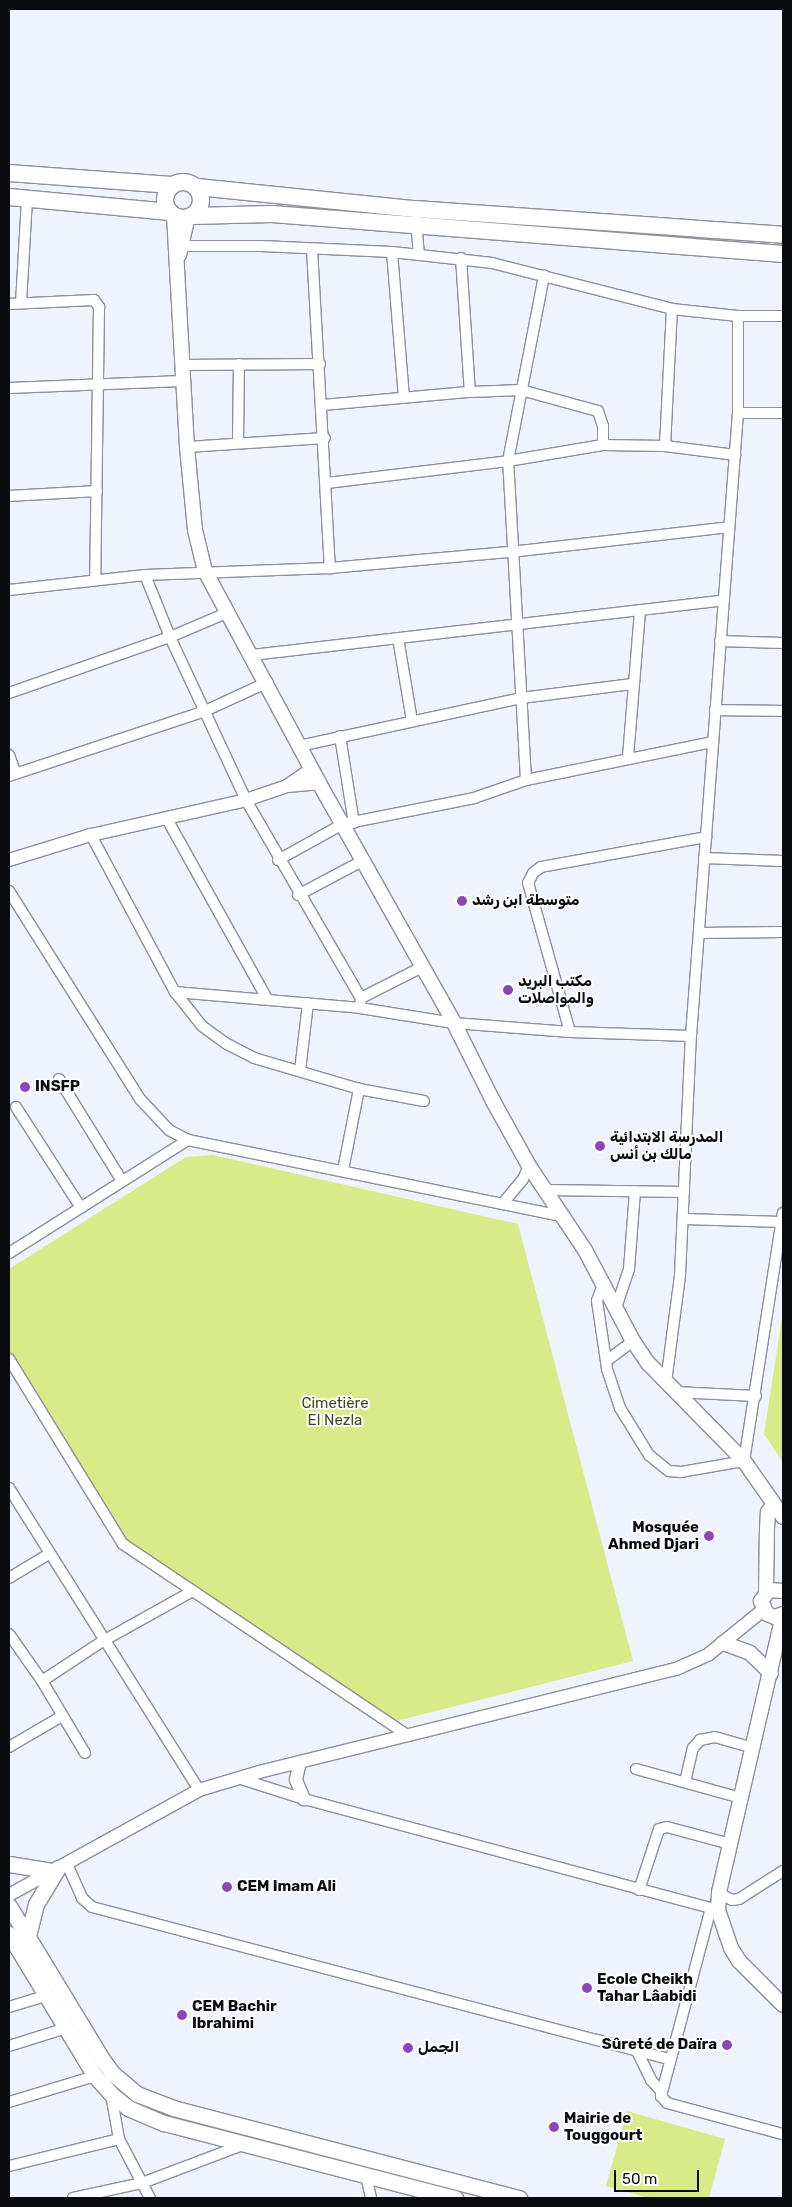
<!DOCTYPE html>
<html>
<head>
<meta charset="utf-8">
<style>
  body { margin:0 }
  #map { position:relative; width:792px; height:2207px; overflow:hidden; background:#eef3fe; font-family:Rubik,Vazirmatn,sans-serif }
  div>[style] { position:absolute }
  .green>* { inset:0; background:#d9ea89 }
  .roads { filter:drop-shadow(1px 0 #8b909a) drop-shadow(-1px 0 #8b909a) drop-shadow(0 1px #8b909a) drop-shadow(0 -1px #8b909a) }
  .minor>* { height:10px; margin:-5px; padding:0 5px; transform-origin:5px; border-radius:5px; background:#fff }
  .tertiary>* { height:12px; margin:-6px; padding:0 6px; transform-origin:6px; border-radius:6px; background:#fff }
  .secondary>* { height:14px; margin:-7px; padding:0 7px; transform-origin:7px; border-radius:7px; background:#fff }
  .primary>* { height:15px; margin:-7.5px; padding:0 7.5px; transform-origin:7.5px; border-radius:7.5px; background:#fff }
  .trunk>* { height:16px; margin:-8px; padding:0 8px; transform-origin:8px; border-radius:8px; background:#fff }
  .trunk>.ring { margin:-8px; padding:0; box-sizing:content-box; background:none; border:16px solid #fff; border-radius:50% }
  .dots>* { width:14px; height:14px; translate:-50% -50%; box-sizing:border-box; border:2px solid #fff; border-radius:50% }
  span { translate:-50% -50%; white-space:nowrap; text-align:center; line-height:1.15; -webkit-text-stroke:4px #fff; paint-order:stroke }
  .poi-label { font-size:15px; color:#0a0b0f; font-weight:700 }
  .left { translate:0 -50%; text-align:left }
  .right { translate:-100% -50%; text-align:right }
  .park-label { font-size:15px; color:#42491f }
  .frame { position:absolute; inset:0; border:10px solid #0a0b0f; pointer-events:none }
  .scale { position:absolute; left:614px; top:2170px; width:85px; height:22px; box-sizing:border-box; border:2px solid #0a0b0f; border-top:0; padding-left:6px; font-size:15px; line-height:18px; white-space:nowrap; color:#0a0b0f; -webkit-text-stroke:4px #fff; paint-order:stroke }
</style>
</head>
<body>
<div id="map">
  <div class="green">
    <div style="clip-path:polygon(213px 1155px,518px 1224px,633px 1661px,396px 1721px,128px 1543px,9px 1351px,9px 1269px,186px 1157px)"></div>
    <div style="clip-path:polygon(783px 1311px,783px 1462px,764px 1434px)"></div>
    <div style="clip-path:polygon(627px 2111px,725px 2139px,709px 2198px,649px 2198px,606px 2186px)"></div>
  </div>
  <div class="roads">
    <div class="minor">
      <div style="left:416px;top:221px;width:34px;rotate:85deg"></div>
      <div style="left:182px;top:246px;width:79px"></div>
      <div style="left:261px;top:246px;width:131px;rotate:2.6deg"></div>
      <div style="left:392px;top:252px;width:146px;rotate:85.3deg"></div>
      <div style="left:312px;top:249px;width:320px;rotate:86.8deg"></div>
      <div style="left:392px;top:252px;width:101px;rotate:6.3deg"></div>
      <div style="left:492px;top:263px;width:186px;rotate:14.3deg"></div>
      <div style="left:672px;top:309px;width:66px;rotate:6.1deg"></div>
      <div style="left:738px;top:316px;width:45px"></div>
      <div style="left:461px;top:258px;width:134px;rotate:86.2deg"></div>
      <div style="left:21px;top:303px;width:105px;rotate:-86.7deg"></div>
      <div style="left:9px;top:304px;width:85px;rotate:-2.7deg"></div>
      <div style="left:94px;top:300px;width:9px;rotate:54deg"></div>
      <div style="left:99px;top:307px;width:272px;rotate:90.8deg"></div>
      <div style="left:181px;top:365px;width:139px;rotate:-0.4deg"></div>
      <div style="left:9px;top:388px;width:173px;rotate:-2.3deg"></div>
      <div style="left:323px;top:405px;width:148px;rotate:-5.1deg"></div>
      <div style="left:470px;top:392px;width:51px;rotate:-2.2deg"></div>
      <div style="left:521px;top:390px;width:80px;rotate:15.3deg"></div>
      <div style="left:598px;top:411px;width:16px;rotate:72deg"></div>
      <div style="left:603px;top:426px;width:19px;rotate:90deg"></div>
      <div style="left:738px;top:413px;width:45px"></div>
      <div style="left:238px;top:443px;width:79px;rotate:-89.3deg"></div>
      <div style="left:665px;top:446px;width:137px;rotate:-87.1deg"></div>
      <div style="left:187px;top:447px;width:138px;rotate:-3.7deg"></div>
      <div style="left:327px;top:483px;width:182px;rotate:-6.9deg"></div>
      <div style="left:508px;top:461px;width:96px;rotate:-9.6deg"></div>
      <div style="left:603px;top:445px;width:62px;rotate:0.9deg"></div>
      <div style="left:665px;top:446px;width:71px;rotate:7.3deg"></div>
      <div style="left:9px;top:496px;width:88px;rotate:-3.3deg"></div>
      <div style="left:145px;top:575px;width:67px;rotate:68deg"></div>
      <div style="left:170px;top:637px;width:180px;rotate:65deg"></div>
      <div style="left:246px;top:800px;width:229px;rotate:59.9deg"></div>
      <div style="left:361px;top:998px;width:10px;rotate:96deg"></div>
      <div style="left:9px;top:590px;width:137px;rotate:-6.3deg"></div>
      <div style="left:145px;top:575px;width:185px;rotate:-2.2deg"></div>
      <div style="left:330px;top:568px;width:182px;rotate:-5.1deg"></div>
      <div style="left:511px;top:552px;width:219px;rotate:-6.5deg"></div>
      <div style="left:398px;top:638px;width:84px;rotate:80.4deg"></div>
      <div style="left:720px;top:641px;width:63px;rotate:1.8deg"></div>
      <div style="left:252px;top:655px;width:475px;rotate:-6.6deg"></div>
      <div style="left:9px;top:693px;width:170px;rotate:-19.2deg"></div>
      <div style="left:170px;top:637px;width:64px;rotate:-23deg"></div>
      <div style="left:715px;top:710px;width:68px;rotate:0.8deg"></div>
      <div style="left:340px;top:736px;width:88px;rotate:80.9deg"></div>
      <div style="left:299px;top:746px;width:227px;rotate:-12.2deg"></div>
      <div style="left:521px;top:698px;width:112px;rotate:-7.2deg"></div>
      <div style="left:9px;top:755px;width:20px;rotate:70deg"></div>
      <div style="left:628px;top:757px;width:147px;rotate:-85.3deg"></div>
      <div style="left:9px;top:776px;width:206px;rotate:-18.3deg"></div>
      <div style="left:205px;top:711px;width:69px;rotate:-24.7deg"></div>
      <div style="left:526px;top:780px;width:191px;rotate:-11.5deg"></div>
      <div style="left:167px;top:819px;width:206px;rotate:60.9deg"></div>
      <div style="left:91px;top:835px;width:178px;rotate:61.9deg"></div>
      <div style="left:175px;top:992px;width:186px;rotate:4.9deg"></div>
      <div style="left:360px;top:1008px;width:95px;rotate:9.1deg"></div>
      <div style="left:454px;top:1023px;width:116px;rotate:4.4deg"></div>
      <div style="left:570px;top:1032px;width:121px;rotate:1.9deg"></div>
      <div style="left:704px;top:858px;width:79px;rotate:2.2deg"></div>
      <div style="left:278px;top:860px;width:74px;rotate:-29deg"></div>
      <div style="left:343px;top:824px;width:134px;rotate:-11.2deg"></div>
      <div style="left:474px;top:798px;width:55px;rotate:-19.1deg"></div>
      <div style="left:526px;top:780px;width:320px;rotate:-93.2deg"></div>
      <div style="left:508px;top:461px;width:189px;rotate:-79deg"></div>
      <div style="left:9px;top:891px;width:246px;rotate:57.8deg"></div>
      <div style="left:140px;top:1099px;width:42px;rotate:46.9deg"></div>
      <div style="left:169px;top:1130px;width:21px;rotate:28deg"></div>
      <div style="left:188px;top:1140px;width:385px;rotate:11.5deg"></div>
      <div style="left:298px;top:895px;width:75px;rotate:-27.9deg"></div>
      <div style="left:699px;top:933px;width:84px;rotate:-0.7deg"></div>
      <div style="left:175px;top:992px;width:43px;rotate:51.5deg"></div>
      <div style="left:202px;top:1026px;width:31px;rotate:36deg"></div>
      <div style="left:227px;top:1044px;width:30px;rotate:27deg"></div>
      <div style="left:254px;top:1058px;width:109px;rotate:16.4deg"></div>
      <div style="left:359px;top:1089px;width:66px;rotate:10.5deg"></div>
      <div style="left:361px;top:998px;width:68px;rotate:-26.9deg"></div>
      <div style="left:570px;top:1032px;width:155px;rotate:-105.7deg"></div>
      <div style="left:528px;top:883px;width:11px;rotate:-63deg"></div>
      <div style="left:533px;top:873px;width:10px;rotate:-37deg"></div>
      <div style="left:541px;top:867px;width:168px;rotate:-10.3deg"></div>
      <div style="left:300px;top:1071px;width:68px;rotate:-83.3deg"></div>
      <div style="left:59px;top:1079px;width:120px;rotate:58.3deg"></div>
      <div style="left:16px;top:1107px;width:120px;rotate:57.2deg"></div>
      <div style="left:343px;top:1170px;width:83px;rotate:-78.8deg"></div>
      <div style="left:547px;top:1190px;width:137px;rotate:0.8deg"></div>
      <div style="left:503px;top:1203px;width:31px;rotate:-50deg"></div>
      <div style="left:523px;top:1179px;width:14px;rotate:-65deg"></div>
      <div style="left:683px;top:1219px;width:99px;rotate:1.7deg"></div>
      <div style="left:9px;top:1253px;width:212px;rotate:-32.3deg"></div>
      <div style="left:603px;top:1285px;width:17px;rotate:111deg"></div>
      <div style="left:597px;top:1301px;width:61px;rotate:81.5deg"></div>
      <div style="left:616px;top:1308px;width:41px;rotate:-71.6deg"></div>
      <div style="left:629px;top:1269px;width:78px;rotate:-85.6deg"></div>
      <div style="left:633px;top:1341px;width:34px;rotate:143deg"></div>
      <div style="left:606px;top:1361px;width:8px;rotate:83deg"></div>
      <div style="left:607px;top:1369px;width:41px;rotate:71.6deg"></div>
      <div style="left:620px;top:1408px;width:55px;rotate:58.3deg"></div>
      <div style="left:649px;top:1455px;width:26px;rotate:39deg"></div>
      <div style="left:669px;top:1471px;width:12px;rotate:5deg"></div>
      <div style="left:681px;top:1472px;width:64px;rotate:-9.9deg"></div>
      <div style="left:744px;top:1461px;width:251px;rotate:-81.1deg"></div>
      <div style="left:9px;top:1359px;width:217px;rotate:58.4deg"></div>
      <div style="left:123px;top:1544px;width:344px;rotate:33.9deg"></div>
      <div style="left:666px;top:1382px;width:108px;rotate:-82.5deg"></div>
      <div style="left:680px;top:1275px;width:239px;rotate:-87.4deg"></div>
      <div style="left:691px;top:1036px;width:625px;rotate:-85.69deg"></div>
      <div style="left:738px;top:413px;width:97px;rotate:-90deg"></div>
      <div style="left:675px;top:1392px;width:81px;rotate:2.8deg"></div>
      <div style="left:9px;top:1488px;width:357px;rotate:57.8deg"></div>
      <div style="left:9px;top:1578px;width:47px;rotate:-31deg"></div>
      <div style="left:9px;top:1634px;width:57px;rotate:54.9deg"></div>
      <div style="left:9px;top:1747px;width:61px;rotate:-30.3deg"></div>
      <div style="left:85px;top:1753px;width:84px;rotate:-120.8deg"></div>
      <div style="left:42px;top:1681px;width:73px;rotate:-33.3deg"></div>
      <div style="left:103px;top:1641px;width:103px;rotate:-29.1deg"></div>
      <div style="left:636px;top:1769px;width:109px;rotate:15.4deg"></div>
      <div style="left:238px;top:1778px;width:69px;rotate:17.7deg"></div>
      <div style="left:304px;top:1799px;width:421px;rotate:15deg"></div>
      <div style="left:685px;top:1782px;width:35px;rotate:-77deg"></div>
      <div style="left:693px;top:1748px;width:11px;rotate:-49deg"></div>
      <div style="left:700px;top:1740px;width:15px;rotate:-11deg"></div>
      <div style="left:715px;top:1737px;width:40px;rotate:16deg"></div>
      <div style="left:67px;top:1864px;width:37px;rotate:66deg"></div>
      <div style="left:82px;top:1898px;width:13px;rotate:42deg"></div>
      <div style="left:92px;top:1907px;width:597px;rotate:14.76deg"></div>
      <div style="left:639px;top:1890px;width:64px;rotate:-71.8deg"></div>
      <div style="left:659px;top:1829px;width:8px;rotate:-14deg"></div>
      <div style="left:667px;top:1827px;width:65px;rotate:15.1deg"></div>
      <div style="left:719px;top:1893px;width:15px;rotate:28deg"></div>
      <div style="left:732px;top:1900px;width:7px;rotate:-8deg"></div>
      <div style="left:739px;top:1899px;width:52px;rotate:-32.5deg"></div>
      <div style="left:717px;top:1910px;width:6px;rotate:-162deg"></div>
      <div style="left:711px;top:1908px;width:195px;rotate:104.9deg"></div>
      <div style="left:661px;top:2096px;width:9px;rotate:49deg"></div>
      <div style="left:667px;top:2103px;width:120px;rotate:15deg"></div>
      <div style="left:9px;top:2007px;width:38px;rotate:-17deg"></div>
      <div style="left:9px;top:2046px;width:60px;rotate:-17.5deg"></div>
      <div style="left:636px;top:2049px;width:34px;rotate:64deg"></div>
      <div style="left:651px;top:2080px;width:15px;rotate:48deg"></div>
      <div style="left:111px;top:2094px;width:46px;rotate:79.9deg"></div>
      <div style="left:119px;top:2139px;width:67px;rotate:62.3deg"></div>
      <div style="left:9px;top:2102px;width:90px;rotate:-16.8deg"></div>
      <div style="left:9px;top:2166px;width:113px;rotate:-13.8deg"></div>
      <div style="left:366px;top:2176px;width:23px;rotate:77deg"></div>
      <div style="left:73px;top:2198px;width:71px;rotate:-12.3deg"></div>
      <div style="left:142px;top:2183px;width:110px;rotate:-20.7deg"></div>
    </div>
    <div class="tertiary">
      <div style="left:287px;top:786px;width:29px;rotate:-35deg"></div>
      <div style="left:9px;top:860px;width:86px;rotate:-17deg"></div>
      <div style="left:91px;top:835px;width:159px;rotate:-12.7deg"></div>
      <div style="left:246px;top:800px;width:43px;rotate:-18.9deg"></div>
      <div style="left:287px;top:786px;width:32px;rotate:-5deg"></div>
      <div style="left:300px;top:1762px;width:18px;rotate:103deg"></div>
      <div style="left:296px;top:1780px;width:21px;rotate:67deg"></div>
      <div style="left:9px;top:1895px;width:217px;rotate:-28.9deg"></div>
      <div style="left:199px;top:1790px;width:63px;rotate:-16.7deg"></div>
      <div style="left:259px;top:1772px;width:430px;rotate:-13.9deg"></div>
      <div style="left:676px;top:1669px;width:36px;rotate:-24deg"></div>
      <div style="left:709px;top:1654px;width:70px;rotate:-39.2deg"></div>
    </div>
    <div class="secondary">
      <div style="left:174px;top:215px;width:232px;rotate:86.8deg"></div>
      <div style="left:187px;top:447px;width:83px;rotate:84.5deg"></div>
      <div style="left:195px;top:530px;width:42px;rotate:76.3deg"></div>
      <div style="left:205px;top:571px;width:241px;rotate:61.7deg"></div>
      <div style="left:319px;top:783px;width:275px;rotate:60.6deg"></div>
      <div style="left:454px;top:1023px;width:87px;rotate:63.4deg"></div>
      <div style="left:493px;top:1101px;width:74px;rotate:61deg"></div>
      <div style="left:529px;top:1166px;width:101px;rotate:56.3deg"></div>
      <div style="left:585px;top:1250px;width:103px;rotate:62.2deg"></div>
      <div style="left:633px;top:1341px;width:27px;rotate:56deg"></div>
      <div style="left:648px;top:1363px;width:137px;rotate:45.6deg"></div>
      <div style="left:744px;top:1461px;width:68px;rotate:55.1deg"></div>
      <div style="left:179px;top:255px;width:39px;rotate:-77deg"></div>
      <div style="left:783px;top:1591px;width:14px;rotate:-176deg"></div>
      <div style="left:769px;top:1590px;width:14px;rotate:126deg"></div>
      <div style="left:761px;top:1601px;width:14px;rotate:65deg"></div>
      <div style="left:767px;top:1614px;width:9px;rotate:21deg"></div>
      <div style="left:775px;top:1617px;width:9px;rotate:-21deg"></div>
      <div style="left:766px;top:1592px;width:63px;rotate:-89.1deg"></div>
      <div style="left:767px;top:1529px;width:17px;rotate:-87deg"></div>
      <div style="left:768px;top:1512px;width:10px;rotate:-53deg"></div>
      <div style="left:783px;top:1615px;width:285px;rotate:103deg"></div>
      <div style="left:719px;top:1893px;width:17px;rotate:93deg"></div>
      <div style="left:718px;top:1910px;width:40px;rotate:71.1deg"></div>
      <div style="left:731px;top:1948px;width:15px;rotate:58deg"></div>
      <div style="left:739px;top:1961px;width:62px;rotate:45deg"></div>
      <div style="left:723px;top:1643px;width:29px;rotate:20deg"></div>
      <div style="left:750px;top:1653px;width:29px;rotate:44deg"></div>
    </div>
    <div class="primary">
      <div style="left:9px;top:1864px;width:45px;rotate:9deg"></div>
      <div style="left:9px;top:1906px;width:179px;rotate:58.7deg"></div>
      <div style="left:102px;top:2059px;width:17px;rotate:54deg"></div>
      <div style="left:112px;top:2073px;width:33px;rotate:40deg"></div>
      <div style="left:137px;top:2094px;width:39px;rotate:21deg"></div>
      <div style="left:173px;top:2108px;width:358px;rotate:14.6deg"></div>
      <div style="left:9px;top:1934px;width:166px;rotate:58.8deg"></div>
      <div style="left:95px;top:2076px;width:24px;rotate:48deg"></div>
      <div style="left:111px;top:2094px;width:22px;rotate:39deg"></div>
      <div style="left:128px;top:2108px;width:39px;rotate:23deg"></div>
      <div style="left:164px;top:2123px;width:301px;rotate:14.5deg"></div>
      <div style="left:27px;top:1940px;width:37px;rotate:-76deg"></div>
      <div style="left:36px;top:1904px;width:42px;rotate:-58.6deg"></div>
    </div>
    <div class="trunk">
      <div style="left:9px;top:173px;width:163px;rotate:4.2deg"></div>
      <div class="ring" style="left:165px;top:182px;width:20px;height:20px"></div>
      <div style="left:197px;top:187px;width:219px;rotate:5.8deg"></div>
      <div style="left:415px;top:209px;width:369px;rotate:4deg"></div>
      <div style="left:9px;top:197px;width:162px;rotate:5.3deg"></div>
      <div style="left:192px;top:216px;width:80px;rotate:-1.4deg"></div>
      <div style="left:272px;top:214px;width:513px;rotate:4.48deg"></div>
    </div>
  </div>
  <div class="dots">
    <div style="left:462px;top:901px;background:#8d46b9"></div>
    <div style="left:508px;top:990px;background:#8d46b9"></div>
    <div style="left:25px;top:1087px;background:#8d46b9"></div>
    <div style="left:600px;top:1146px;background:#8d46b9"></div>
    <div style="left:709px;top:1536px;background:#8d46b9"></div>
    <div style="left:227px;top:1887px;background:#8d46b9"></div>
    <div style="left:587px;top:1988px;background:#8d46b9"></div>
    <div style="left:182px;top:2015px;background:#8d46b9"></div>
    <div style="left:727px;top:2045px;background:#8d46b9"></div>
    <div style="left:408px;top:2048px;background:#8d46b9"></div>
    <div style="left:554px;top:2127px;background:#8d46b9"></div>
  </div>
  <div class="poi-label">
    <span class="left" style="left:472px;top:901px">متوسطة ابن رشد</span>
    <span class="left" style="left:518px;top:990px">مكتب البريد<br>والمواصلات</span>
    <span class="left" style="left:35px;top:1087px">INSFP</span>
    <span class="left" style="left:610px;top:1146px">المدرسة الابتدائية<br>مالك بن أنس</span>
    <span class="right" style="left:699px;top:1536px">Mosquée<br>Ahmed Djari</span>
    <span class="left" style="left:237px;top:1887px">CEM Imam Ali</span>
    <span class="left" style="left:597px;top:1988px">Ecole Cheikh<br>Tahar Lâabidi</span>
    <span class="left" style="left:192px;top:2015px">CEM Bachir<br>Ibrahimi</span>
    <span class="right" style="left:717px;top:2045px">Sûreté de Daïra</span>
    <span class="left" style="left:418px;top:2048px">الجمل</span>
    <span class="left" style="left:564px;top:2127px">Mairie de<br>Touggourt</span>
  </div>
  <div class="park-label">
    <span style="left:335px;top:1412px">Cimetière<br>El Nezla</span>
  </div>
  <div class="frame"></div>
  <div class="scale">50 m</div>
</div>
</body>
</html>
